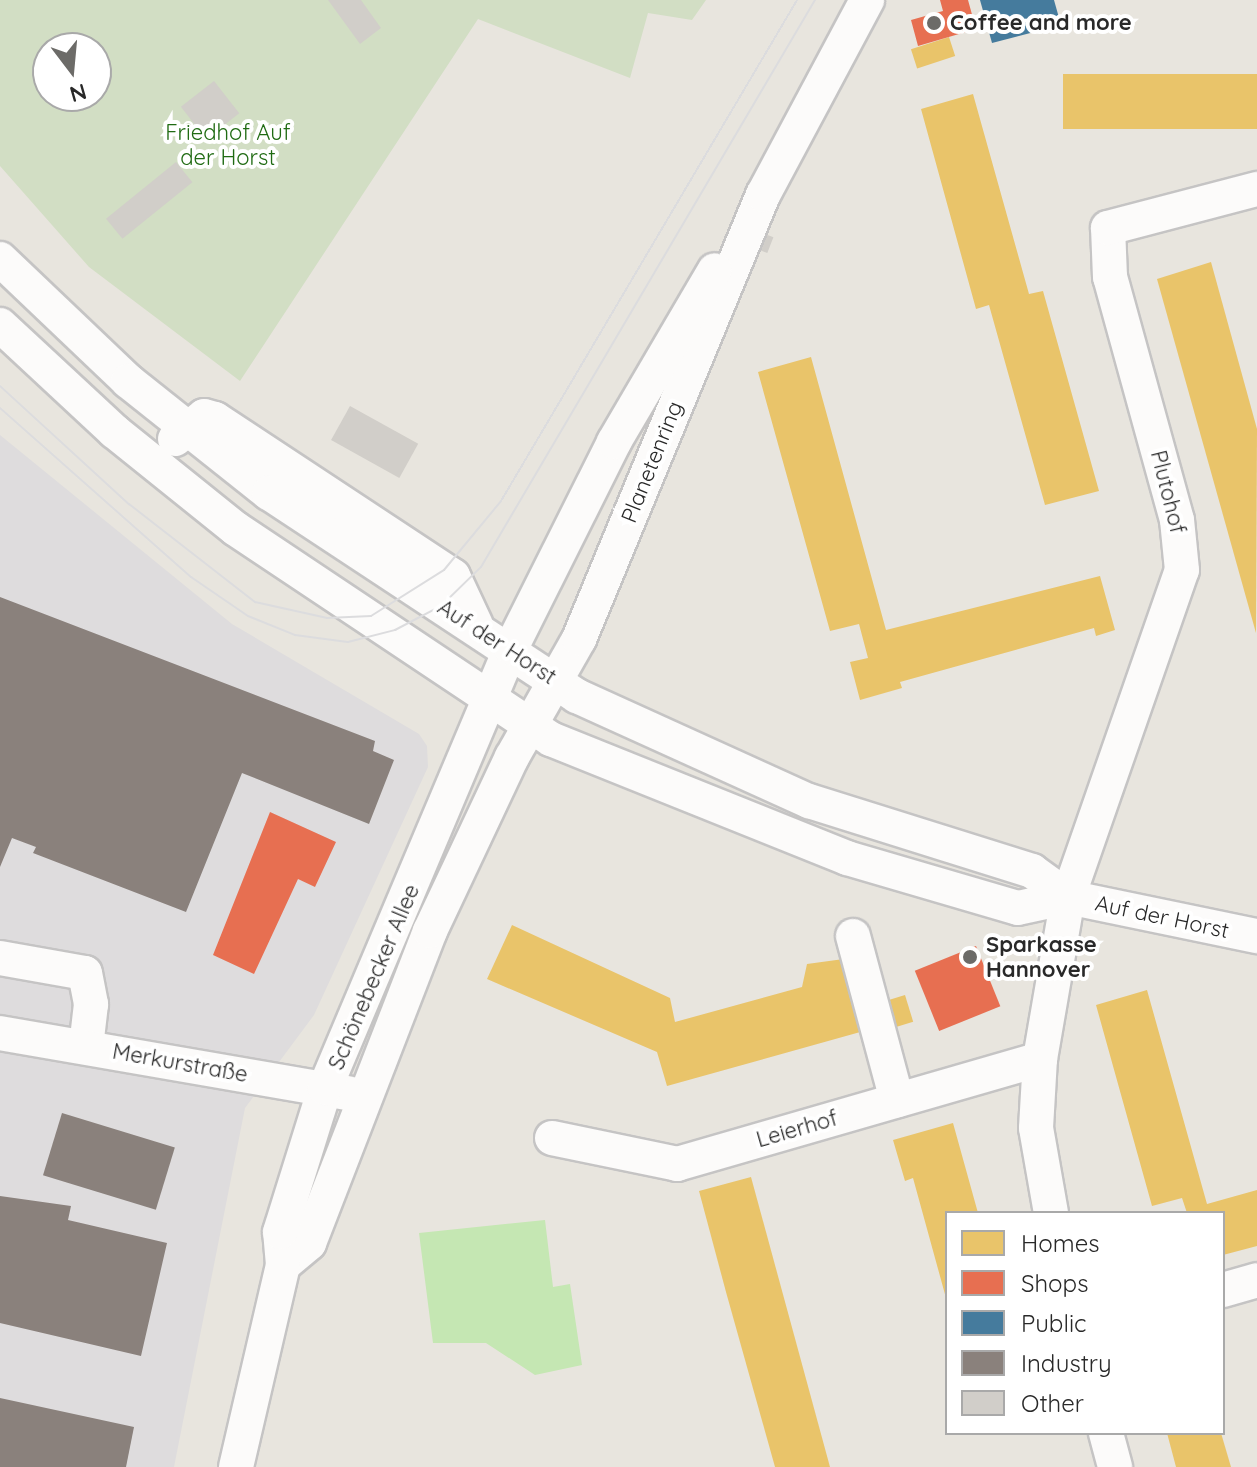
<!DOCTYPE html>
<html>
<head>
<meta charset="utf-8">
<style>
  body { margin:0 }
  #map { position:relative; width:1257px; height:1467px; overflow:hidden; background:#e8e5de; font-family:Quicksand,sans-serif }
  div>[style] { position:absolute }
  .industrial>* { inset:0; background:#dedcdd }
  .green>* { inset:0; background:#c5e7b3 }
  .cemetery>* { inset:0; background:#d2dec4 }
  .homes>* { inset:0; background:#e9c46a; transform-origin:0 0 }
  .shops>* { inset:0; background:#e76f51; transform-origin:0 0 }
  .public>* { inset:0; background:#457b9d }
  .industry>* { inset:0; background:#8a817c; transform-origin:0 0 }
  .building>* { inset:0; background:#d1cec9; transform-origin:0 0 }
  .roads { filter:drop-shadow(2px 0 #c5c4c4) drop-shadow(-2px 0 #c5c4c4) drop-shadow(0 2px #c5c4c4) drop-shadow(0 -2px #c5c4c4) }
  .minor>* { height:34px; margin:-17px; padding:0 17px; transform-origin:17px; border-radius:17px; background:#fcfbfa }
  .tram>* { height:2px; margin:-1px; padding:0 1px; transform-origin:1px; border-radius:1px; background:#dcdcde }
  .dots>* { width:22px; height:22px; translate:-50% -50%; box-sizing:border-box; border:4px solid #fff; border-radius:50% }
  span { translate:-50% -50%; white-space:nowrap; text-align:center; line-height:1.15; -webkit-text-stroke:8px #fff; paint-order:stroke }
  .poi-label { font-size:22px; color:#292929; font-weight:700 }
  .left { translate:0 -50%; text-align:left }
  .park-label { font-size:22px; color:#206b13 }
  .street-label { font-size:22px; color:#292929 }
  .legend { position:absolute; left:945px; top:1211px; width:280px; height:224px; box-sizing:border-box; background:#fff; border:2px solid #a9a9a9; margin:0; padding:10px 14px; list-style:none; font-size:24px; color:#292929 }
  .legend li { display:flex; align-items:center; gap:16px; height:40px }
  .legend b { width:40px; border:2px solid #a9a9a9 }
  .north { position:absolute; left:32px; top:32px; width:80px; height:80px; box-sizing:border-box; background:#fff; border:2px solid #a9a9a9; border-radius:50%; rotate:164deg; font-size:22px; font-weight:700; line-height:32px; text-align:center; color:#292929 }
  .north::after { content:''; display:block; margin:auto; width:28px; height:36px; background:#6c6b68; clip-path:polygon(50% 0,100% 100%,50% 72%,0 100%) }
</style>
</head>
<body>
<div id="map">
  <div class="industrial">
    <div style="clip-path:polygon(0 435px,232px 624px,419px 734px,427px 746px,428px 767px,314px 1015px,245px 1108px,174px 1467px,0 1467px)"></div>
  </div>
  <div class="green">
    <div style="clip-path:polygon(545px 1220px,553px 1287px,570px 1284px,582px 1365px,535px 1375px,486px 1343px,433px 1343px,419px 1233px)"></div>
  </div>
  <div class="cemetery">
    <div style="clip-path:polygon(evenodd,0 0,706px 0,692px 20px,648px 13px,630px 78px,478px 19px,240px 381px,89px 267px,0 166px,0 0,48px 48px,96px 48px,96px 96px,48px 96px,48px 48px)"></div>
  </div>
  <div class="homes">
    <div style="left:949px;top:37px;width:20px;height:40px;rotate:72deg"></div>
    <div style="left:1257px;top:74px;width:55px;height:194px;rotate:90deg"></div>
    <div style="clip-path:polygon(973px 94px,1029px 294px,1043px 291px,1099px 491px,1045px 505px,989px 305px,976px 309px,921px 109px)"></div>
    <div style="clip-path:polygon(1211px 262px,1257px 429px,1256px 633px,1157px 279px)"></div>
    <div style="clip-path:polygon(811px 357px,886px 630px,1100px 576px,1115px 630px,1096px 636px,1094px 628px,900px 682px,902px 688px,860px 700px,850px 662px,868px 658px,859px 624px,830px 631px,758px 372px)"></div>
    <div style="clip-path:polygon(512px 925px,670px 998px,675px 1022px,802px 987px,807px 964px,851px 958px,871px 1029px,667px 1086px,657px 1052px,487px 979px)"></div>
    <div style="clip-path:polygon(1147px 990px,1207px 1204px,1257px 1190px,1257px 1246px,1223px 1255px,1223px 1213px,1187px 1213px,1182px 1198px,1152px 1206px,1096px 1005px)"></div>
    <div style="left:905px;top:995px;width:28px;height:28px;rotate:73deg"></div>
    <div style="clip-path:polygon(953px 1123px,978px 1213px,947px 1213px,946px 1298px,913px 1178px,905px 1181px,893px 1140px)"></div>
    <div style="clip-path:polygon(751px 1177px,769px 1243px,830px 1467px,775px 1467px,726px 1292px,699px 1191px)"></div>
    <div style="clip-path:polygon(1167px 1433px,1221px 1433px,1231px 1467px,1176px 1467px)"></div>
  </div>
  <div class="shops">
    <div style="clip-path:polygon(940px 0,968px 0,976px 29px,918px 46px,911px 20px,943px 11px)"></div>
    <div style="clip-path:polygon(270px 812px,336px 842px,315px 887px,298px 879px,254px 974px,213px 955px)"></div>
    <div style="left:976px;top:946px;width:65px;height:66px;rotate:68deg"></div>
  </div>
  <div class="public">
    <div style="clip-path:polygon(980px 0,1054px 0,1061px 25px,992px 43px)"></div>
  </div>
  <div class="industry">
    <div style="clip-path:polygon(0 597px,375px 741px,373px 751px,394px 760px,369px 824px,242px 773px,186px 912px,33px 853px,36px 847px,12px 838px,0 867px)"></div>
    <div style="left:62px;top:1113px;width:118px;height:65px;rotate:17deg"></div>
    <div style="clip-path:polygon(0 1196px,71px 1206px,68px 1220px,167px 1243px,141px 1356px,0 1323px)"></div>
    <div style="clip-path:polygon(0 1398px,134px 1427px,126px 1467px,0 1467px)"></div>
  </div>
  <div class="building">
    <div style="clip-path:polygon(328px 0,361px 0,381px 28px,360px 44px)"></div>
    <div style="left:214px;top:81px;width:41px;height:42px;rotate:52deg"></div>
    <div style="left:176px;top:162px;width:26px;height:90px;rotate:51deg"></div>
    <div style="left:765px;top:234px;width:9px;height:17px;rotate:21deg"></div>
    <div style="left:350px;top:406px;width:78px;height:39px;rotate:29deg"></div>
  </div>
  <div class="roads">
    <div class="minor">
      <div style="left:0;top:259px;width:177px;rotate:43.6deg"></div>
      <div style="left:128px;top:381px;width:180px;rotate:38.5deg"></div>
      <div style="left:269px;top:493px;width:369px;rotate:33.4deg"></div>
      <div style="left:577px;top:696px;width:255px;rotate:24.4deg"></div>
      <div style="left:809px;top:801px;width:234px;rotate:17.4deg"></div>
      <div style="left:1032px;top:871px;width:44px;rotate:35.8deg"></div>
      <div style="left:1068px;top:897px;width:193px;rotate:11.7deg"></div>
      <div style="left:0;top:325px;width:156px;rotate:42.9deg"></div>
      <div style="left:114px;top:431px;width:156px;rotate:38.8deg"></div>
      <div style="left:236px;top:529px;width:379px;rotate:33.7deg"></div>
      <div style="left:551px;top:739px;width:319px;rotate:21.9deg"></div>
      <div style="left:847px;top:858px;width:178px;rotate:16.3deg"></div>
      <div style="left:1018px;top:908px;width:51px;rotate:-12.4deg"></div>
      <div style="left:175px;top:439px;width:37px;rotate:-38deg"></div>
      <div style="left:204px;top:416px;width:11px;rotate:15deg"></div>
      <div style="left:215px;top:419px;width:285px;rotate:33.4deg"></div>
      <div style="left:453px;top:576px;width:54px;rotate:64.9deg"></div>
      <div style="left:853px;top:936px;width:170px;rotate:75deg"></div>
      <div style="left:0;top:958px;width:86px;rotate:10deg"></div>
      <div style="left:85px;top:973px;width:32px;rotate:79deg"></div>
      <div style="left:91px;top:1004px;width:43px;rotate:96.6deg"></div>
      <div style="left:0;top:1033px;width:354px;rotate:9.8deg"></div>
      <div style="left:552px;top:1138px;width:128px;rotate:11.7deg"></div>
      <div style="left:677px;top:1164px;width:378px;rotate:-16.1deg"></div>
      <div style="left:1051px;top:1213px;width:86px;rotate:-100deg"></div>
      <div style="left:1036px;top:1128px;width:69px;rotate:-86.7deg"></div>
      <div style="left:1040px;top:1059px;width:164px;rotate:-80.2deg"></div>
      <div style="left:1068px;top:897px;width:346px;rotate:-70.8deg"></div>
      <div style="left:1182px;top:570px;width:50px;rotate:-95.7deg"></div>
      <div style="left:1177px;top:520px;width:252px;rotate:-105.4deg"></div>
      <div style="left:1110px;top:277px;width:49px;rotate:-92.3deg"></div>
      <div style="left:1108px;top:228px;width:154px;rotate:-14.7deg"></div>
      <div style="left:283px;top:1265px;width:34px;rotate:-40deg"></div>
      <div style="left:309px;top:1243px;width:335px;rotate:-68.8deg"></div>
      <div style="left:430px;top:931px;width:192px;rotate:-64.8deg"></div>
      <div style="left:512px;top:757px;width:136px;rotate:-60.4deg"></div>
      <div style="left:579px;top:639px;width:481px;rotate:-67.5deg"></div>
      <div style="left:763px;top:195px;width:221px;rotate:-61.9deg"></div>
      <div style="left:1223px;top:1290px;width:35px;rotate:-16deg"></div>
      <div style="left:1106px;top:1433px;width:35px;rotate:75deg"></div>
      <div style="left:236px;top:1467px;width:207px;rotate:-76.9deg"></div>
      <div style="left:283px;top:1265px;width:33px;rotate:-95deg"></div>
      <div style="left:280px;top:1232px;width:151px;rotate:-72.6deg"></div>
      <div style="left:325px;top:1088px;width:478px;rotate:-67.1deg"></div>
      <div style="left:511px;top:648px;width:230px;rotate:-63.4deg"></div>
      <div style="left:614px;top:442px;width:199px;rotate:-59.6deg"></div>
    </div>
  </div>
  <div class="tram">
    <div style="left:0;top:386px;width:175px;rotate:42.5deg"></div>
    <div style="left:129px;top:504px;width:160px;rotate:37.9deg"></div>
    <div style="left:255px;top:602px;width:74px;rotate:12.5deg"></div>
    <div style="left:327px;top:618px;width:44px;rotate:-2.6deg"></div>
    <div style="left:371px;top:616px;width:86px;rotate:-32.2deg"></div>
    <div style="left:444px;top:570px;width:89px;rotate:-50.4deg"></div>
    <div style="left:501px;top:501px;width:582px;rotate:-59.42deg"></div>
    <div style="left:0;top:408px;width:255px;rotate:41.5deg"></div>
    <div style="left:191px;top:577px;width:69px;rotate:34.4deg"></div>
    <div style="left:248px;top:616px;width:51px;rotate:22deg"></div>
    <div style="left:295px;top:635px;width:53px;rotate:7.5deg"></div>
    <div style="left:348px;top:642px;width:49px;rotate:-14.3deg"></div>
    <div style="left:395px;top:630px;width:52px;rotate:-27.6deg"></div>
    <div style="left:441px;top:606px;width:56px;rotate:-44.3deg"></div>
    <div style="left:481px;top:567px;width:658px;rotate:-59.5deg"></div>
  </div>
  <div class="dots">
    <div style="left:934px;top:23px;background:#6c6b68"></div>
    <div style="left:970px;top:957px;background:#6c6b68"></div>
  </div>
  <div class="poi-label">
    <span class="left" style="left:950px;top:23px">Coffee and more</span>
    <span class="left" style="left:986px;top:957px">Sparkasse<br>Hannover</span>
  </div>
  <div class="park-label">
    <span style="left:228px;top:145px">Friedhof Auf<br>der Horst</span>
  </div>
  <div class="street-label">
    <span style="left:652px;top:462px;rotate:-68deg">Planetenring</span>
    <span style="left:1168px;top:492px;rotate:76deg">Plutohof</span>
    <span style="left:497px;top:642px;rotate:33deg">Auf der Horst</span>
    <span style="left:1162px;top:917px;rotate:12deg">Auf der Horst</span>
    <span style="left:374px;top:977px;rotate:-67deg">Schönebecker Allee</span>
    <span style="left:180px;top:1063px;rotate:10deg">Merkurstraße</span>
    <span style="left:797px;top:1129px;rotate:-16deg">Leierhof</span>
  </div>
  <ul class="legend">
  <li><b style="height:22px;background:#e9c46a"></b>Homes</li>
  <li><b style="height:22px;background:#e76f51"></b>Shops</li>
  <li><b style="height:22px;background:#457b9d"></b>Public</li>
  <li><b style="height:22px;background:#8a817c"></b>Industry</li>
  <li><b style="height:22px;background:#d1cec9"></b>Other</li>
  </ul>
  <div class="north">N</div>
</div>
</body>
</html>
